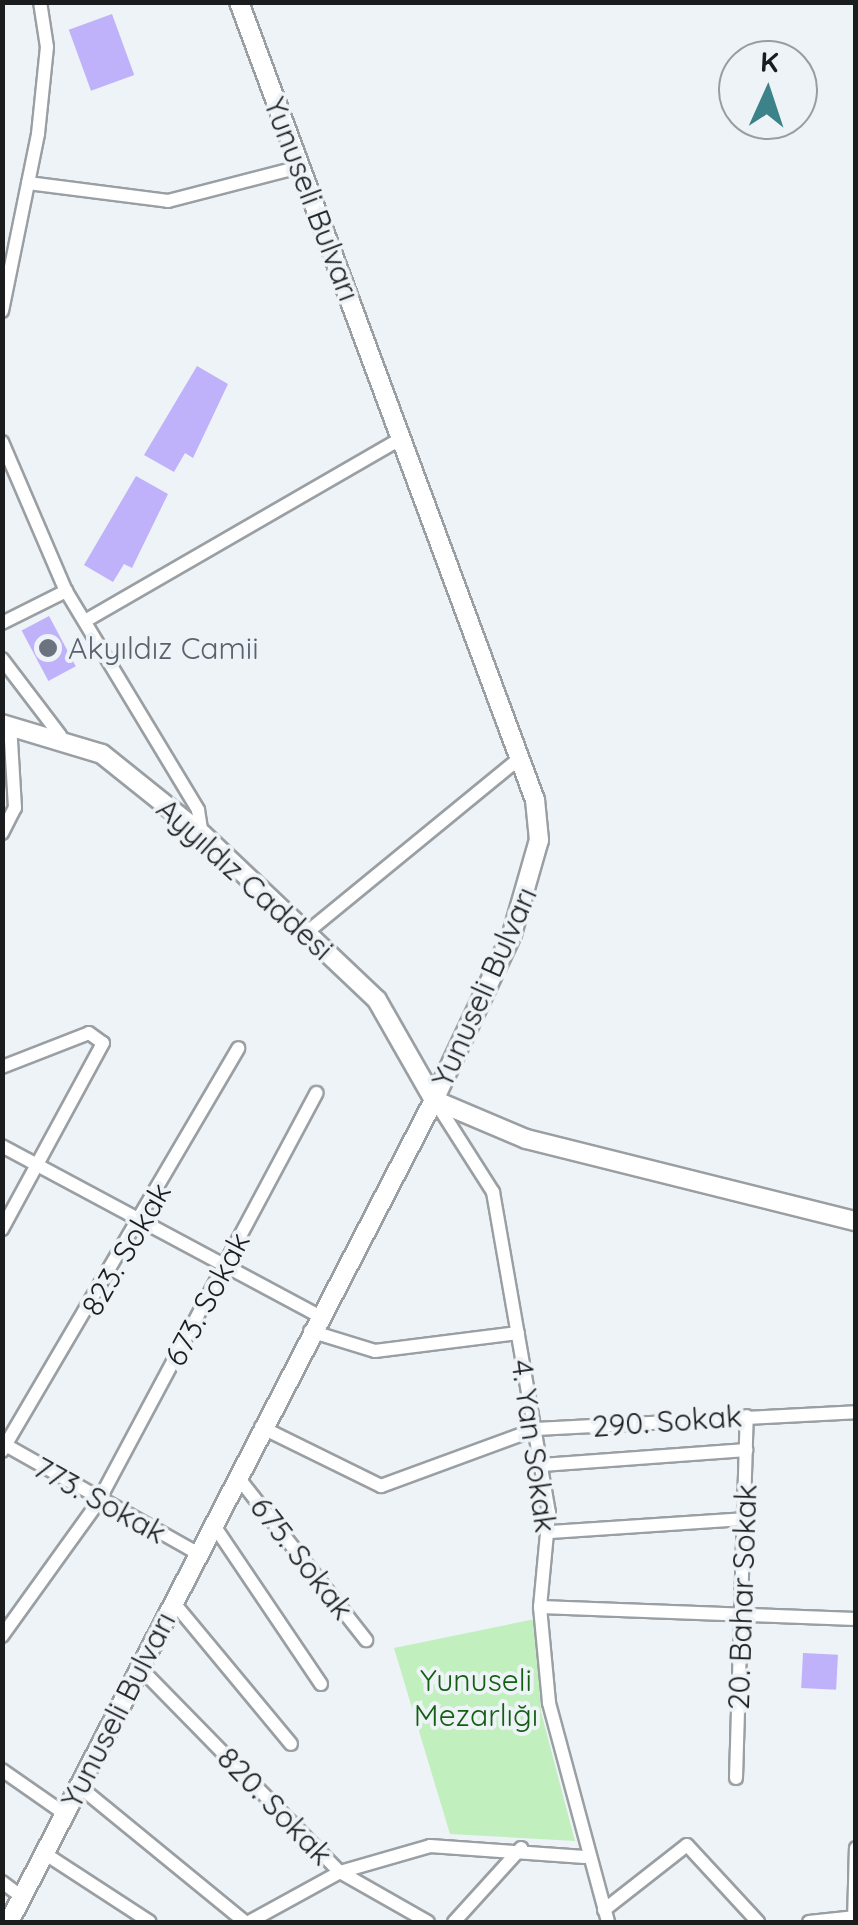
<!DOCTYPE html>
<html>
<head>
<meta charset="utf-8">
<style>
  body { margin:0 }
  #map { position:relative; width:858px; height:1925px; overflow:hidden; background:#edf3f7; font-family:Quicksand,sans-serif }
  div>[style] { position:absolute }
  .green>* { inset:0; background:#c1efbd }
  .building>* { inset:0; background:#c0b2fa; transform-origin:0 0 }
  .roads { filter:drop-shadow(2px 0 #9a9fa3) drop-shadow(-2px 0 #9a9fa3) drop-shadow(0 2px #9a9fa3) drop-shadow(0 -2px #9a9fa3) }
  .minor>* { height:12px; margin:-6px; padding:0 6px; transform-origin:6px; border-radius:6px; background:#fff }
  .secondary>* { height:18px; margin:-9px; padding:0 9px; transform-origin:9px; border-radius:9px; background:#fff }
  .dots>* { width:28px; height:28px; translate:-50% -50%; box-sizing:border-box; border:5px solid #edf3f7; border-radius:50% }
  span { translate:-50% -50%; white-space:nowrap; text-align:center; line-height:1.15; -webkit-text-stroke:8px #edf3f7; paint-order:stroke }
  .street-label { font-size:30px; color:#1b1c1e }
  .worship-label { font-size:30px; color:#5b616d }
  .left { translate:0 -50%; text-align:left }
  .park-label { font-size:30px; color:#125f11 }
  .frame { position:absolute; inset:0; border:5px solid #1b1c1e; pointer-events:none }
  .north { position:absolute; left:718px; top:40px; width:100px; height:100px; box-sizing:border-box; background:#edf3f7; border:2px solid #999da0; border-radius:50%; rotate:3deg; font-size:28px; font-weight:700; line-height:40px; text-align:center; color:#1b1c1e }
  .north::after { content:''; display:block; margin:auto; width:35px; height:45px; background:#3b8388; clip-path:polygon(50% 0,100% 100%,50% 72%,0 100%) }
</style>
</head>
<body>
<div id="map">
  <div class="green">
    <div style="clip-path:polygon(535px 1619px,541px 1712px,575px 1841px,450px 1834px,394px 1648px)"></div>
  </div>
  <div class="building">
    <div style="left:112px;top:14px;width:65px;height:46px;rotate:70deg"></div>
    <div style="clip-path:polygon(197px 366px,228px 384px,193px 458px,185px 453px,174px 472px,144px 455px)"></div>
    <div style="clip-path:polygon(136px 476px,168px 494px,132px 568px,124px 564px,113px 582px,84px 565px)"></div>
    <div style="left:49px;top:616px;width:57px;height:31px;rotate:62deg"></div>
    <div style="left:803px;top:1653px;width:35px;height:35px;rotate:3deg"></div>
  </div>
  <div class="roads">
    <div class="minor">
      <div style="left:28px;top:183px;width:141px;rotate:7.3deg"></div>
      <div style="left:168px;top:201px;width:135px;rotate:-14.5deg"></div>
      <div style="left:2px;top:311px;width:181px;rotate:-78.5deg"></div>
      <div style="left:38px;top:134px;width:87px;rotate:-84.1deg"></div>
      <div style="left:47px;top:47px;width:46px;rotate:-98.8deg"></div>
      <div style="left:2px;top:442px;width:162px;rotate:66.8deg"></div>
      <div style="left:66px;top:591px;width:256px;rotate:58.9deg"></div>
      <div style="left:198px;top:810px;width:24px;rotate:81deg"></div>
      <div style="left:85px;top:621px;width:366px;rotate:-30deg"></div>
      <div style="left:2px;top:623px;width:72px;rotate:-26.6deg"></div>
      <div style="left:2px;top:659px;width:96px;rotate:52.7deg"></div>
      <div style="left:2px;top:833px;width:28px;rotate:-63deg"></div>
      <div style="left:15px;top:808px;width:83px;rotate:-93.4deg"></div>
      <div style="left:306px;top:933px;width:276px;rotate:-39.3deg"></div>
      <div style="left:2px;top:1067px;width:93px;rotate:-21.3deg"></div>
      <div style="left:89px;top:1033px;width:17px;rotate:36deg"></div>
      <div style="left:103px;top:1043px;width:212px;rotate:118.5deg"></div>
      <div style="left:435px;top:1101px;width:108px;rotate:57.5deg"></div>
      <div style="left:493px;top:1192px;width:325px;rotate:80.1deg"></div>
      <div style="left:549px;top:1512px;width:95px;rotate:95.4deg"></div>
      <div style="left:540px;top:1607px;width:96px;rotate:84.6deg"></div>
      <div style="left:549px;top:1703px;width:227px;rotate:74.9deg"></div>
      <div style="left:2px;top:1146px;width:357px;rotate:28.2deg"></div>
      <div style="left:310px;top:1331px;width:68px;rotate:17.1deg"></div>
      <div style="left:375px;top:1351px;width:144px;rotate:-7.2deg"></div>
      <div style="left:261px;top:1427px;width:134px;rotate:26.2deg"></div>
      <div style="left:381px;top:1486px;width:165px;rotate:-20.2deg"></div>
      <div style="left:536px;top:1429px;width:320px;rotate:-3deg"></div>
      <div style="left:2px;top:1443px;width:226px;rotate:29.4deg"></div>
      <div style="left:2px;top:1451px;width:467px;rotate:-59.6deg"></div>
      <div style="left:542px;top:1465px;width:205px;rotate:-4.2deg"></div>
      <div style="left:237px;top:1476px;width:209px;rotate:51.8deg"></div>
      <div style="left:213px;top:1524px;width:193px;rotate:56deg"></div>
      <div style="left:549px;top:1532px;width:196px;rotate:-3.8deg"></div>
      <div style="left:174px;top:1603px;width:183px;rotate:50.3deg"></div>
      <div style="left:540px;top:1607px;width:316px;rotate:2.2deg"></div>
      <div style="left:2px;top:1636px;width:163px;rotate:-54.3deg"></div>
      <div style="left:97px;top:1504px;width:466px;rotate:-61.9deg"></div>
      <div style="left:140px;top:1668px;width:286px;rotate:45.6deg"></div>
      <div style="left:340px;top:1872px;width:101px;rotate:29.6deg"></div>
      <div style="left:2px;top:1770px;width:77px;rotate:34.9deg"></div>
      <div style="left:736px;top:1778px;width:362px;rotate:-88.3deg"></div>
      <div style="left:80px;top:1787px;width:213px;rotate:39.3deg"></div>
      <div style="left:44px;top:1853px;width:126px;rotate:33.1deg"></div>
      <div style="left:2px;top:1882px;width:25px;rotate:37deg"></div>
      <div style="left:604px;top:1910px;width:105px;rotate:-38.1deg"></div>
      <div style="left:687px;top:1845px;width:105px;rotate:47.3deg"></div>
      <div style="left:249px;top:1922px;width:104px;rotate:-28.8deg"></div>
      <div style="left:340px;top:1872px;width:94px;rotate:-16.1deg"></div>
      <div style="left:430px;top:1846px;width:155px;rotate:4.1deg"></div>
      <div style="left:454px;top:1922px;width:100px;rotate:-47.8deg"></div>
      <div style="left:809px;top:1922px;width:47px;rotate:-6.1deg"></div>
      <div style="left:854px;top:1922px;width:74px;rotate:-88.5deg"></div>
    </div>
    <div class="secondary">
      <div style="left:2px;top:724px;width:104px;rotate:16.7deg"></div>
      <div style="left:102px;top:754px;width:128px;rotate:38.7deg"></div>
      <div style="left:202px;top:834px;width:241px;rotate:43.5deg"></div>
      <div style="left:377px;top:1000px;width:115px;rotate:60.3deg"></div>
      <div style="left:434px;top:1100px;width:100px;rotate:23deg"></div>
      <div style="left:526px;top:1139px;width:340px;rotate:14deg"></div>
      <div style="left:9px;top:1922px;width:925px;rotate:-62.66deg"></div>
      <div style="left:434px;top:1100px;width:183px;rotate:-64.8deg"></div>
      <div style="left:512px;top:934px;width:98px;rotate:-74deg"></div>
      <div style="left:539px;top:840px;width:40px;rotate:-95.7deg"></div>
      <div style="left:535px;top:800px;width:851px;rotate:-110.35deg"></div>
    </div>
  </div>
  <div class="dots">
    <div style="left:48px;top:648px;background:#6b7280"></div>
  </div>
  <div class="street-label">
    <span style="left:312px;top:199px;rotate:69deg">Yunuseli Bulvarı</span>
    <span style="left:245px;top:879px;rotate:42deg">Ayyıldız Caddesi</span>
    <span style="left:484px;top:987px;rotate:-66deg">Yunuseli Bulvarı</span>
    <span style="left:126px;top:1249px;rotate:-60deg">823. Sokak</span>
    <span style="left:207px;top:1299px;rotate:-62deg">673. Sokak</span>
    <span style="left:667px;top:1421px;rotate:-4deg">290. Sokak</span>
    <span style="left:534px;top:1446px;rotate:82deg">4. Yan Sokak</span>
    <span style="left:100px;top:1500px;rotate:29deg">773. Sokak</span>
    <span style="left:302px;top:1558px;rotate:52deg">675. Sokak</span>
    <span style="left:742px;top:1597px;rotate:-88deg">20. Bahar Sokak</span>
    <span style="left:118px;top:1710px;rotate:-63deg">Yunuseli Bulvarı</span>
    <span style="left:275px;top:1806px;rotate:46deg">820. Sokak</span>
  </div>
  <div class="worship-label">
    <span class="left" style="left:68px;top:648px">Akyıldız Camii</span>
  </div>
  <div class="park-label">
    <span style="left:476px;top:1697px">Yunuseli<br>Mezarlığı</span>
  </div>
  <div class="frame"></div>
  <div class="north">K</div>
</div>
</body>
</html>
